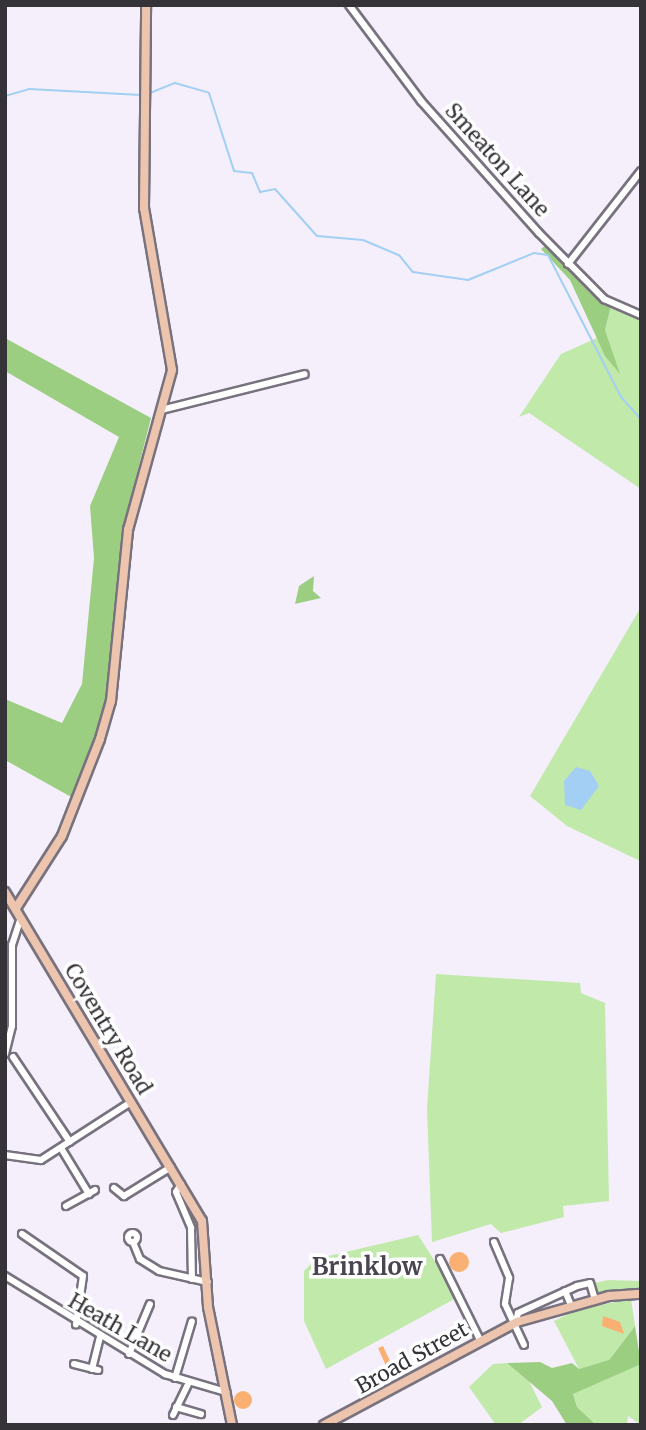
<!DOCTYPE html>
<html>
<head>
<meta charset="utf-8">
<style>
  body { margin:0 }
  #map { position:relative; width:646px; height:1430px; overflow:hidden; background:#f5effc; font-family:Merriweather,serif }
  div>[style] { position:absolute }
  .green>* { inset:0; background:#c0e9aa }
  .forest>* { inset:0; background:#9cce81 }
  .water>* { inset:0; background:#a2cff3 }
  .stream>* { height:2px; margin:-1px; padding:0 1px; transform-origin:1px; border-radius:1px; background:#a2cff3 }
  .building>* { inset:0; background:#f9b072 }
  .round { border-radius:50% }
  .roads { filter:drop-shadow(2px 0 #77727e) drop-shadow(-2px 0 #77727e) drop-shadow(0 2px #77727e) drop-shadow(0 -2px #77727e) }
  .minor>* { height:6px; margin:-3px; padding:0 3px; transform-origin:3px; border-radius:3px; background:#fff }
  .minor>.ring { margin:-3px; padding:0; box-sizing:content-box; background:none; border:6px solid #fff; border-radius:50% }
  .major>* { height:8px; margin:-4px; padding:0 4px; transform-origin:4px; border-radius:4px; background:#edc4ad }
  span { translate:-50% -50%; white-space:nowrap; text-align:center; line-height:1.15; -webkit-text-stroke:7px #fff; paint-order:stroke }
  .street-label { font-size:21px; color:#353338 }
  .quarter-label { font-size:24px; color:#49444f; font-weight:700 }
  .frame { position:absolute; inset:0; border:7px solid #353338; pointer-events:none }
</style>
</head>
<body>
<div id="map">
  <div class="green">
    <div style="clip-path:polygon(611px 306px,641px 317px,641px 489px,529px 413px,519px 417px,561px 354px,597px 338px,618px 371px,605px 330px)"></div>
    <div style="clip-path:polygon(641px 607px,640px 861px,567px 826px,530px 796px)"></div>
    <div style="clip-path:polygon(436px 974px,580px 983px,581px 993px,605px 1003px,609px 1201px,563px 1206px,564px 1217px,501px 1233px,491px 1224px,432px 1242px,427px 1109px)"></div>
    <div style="clip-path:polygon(418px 1235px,458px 1297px,326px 1369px,304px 1321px,304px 1271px,316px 1259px)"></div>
    <div style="clip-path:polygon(608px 1280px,641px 1281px,641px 1290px,596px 1293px,595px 1283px)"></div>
    <div style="clip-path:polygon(631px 1299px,635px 1326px,608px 1361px,579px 1369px,554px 1321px,579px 1309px)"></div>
    <div style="clip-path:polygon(507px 1363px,527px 1377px,542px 1407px,518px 1425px,496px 1425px,469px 1387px,493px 1364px)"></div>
    <div style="clip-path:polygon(640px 1364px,641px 1425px,628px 1416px,627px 1425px,596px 1425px,577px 1407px,573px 1394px,587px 1385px)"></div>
  </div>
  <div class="forest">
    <div style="clip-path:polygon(546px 245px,611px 306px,605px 330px,620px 374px,605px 356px,570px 280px,541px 249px)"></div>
    <div style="clip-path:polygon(5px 338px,151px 418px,122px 532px,105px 707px,73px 798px,5px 760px,5px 699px,62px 723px,82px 684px,94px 558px,90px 506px,119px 437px,5px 371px)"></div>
    <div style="clip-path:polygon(314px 576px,313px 591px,321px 598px,295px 604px,299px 586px)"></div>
    <div style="clip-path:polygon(635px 1326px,641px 1364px,573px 1394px,577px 1407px,596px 1425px,567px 1425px,552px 1401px,507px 1363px,540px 1362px,552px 1368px,572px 1363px,579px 1369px,609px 1360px)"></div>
  </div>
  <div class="water">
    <div style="clip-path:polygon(576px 767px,590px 771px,599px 786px,581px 810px,565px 805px,564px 781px)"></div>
  </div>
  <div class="stream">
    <div style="left:150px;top:93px;width:27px;rotate:-22deg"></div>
    <div style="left:175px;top:83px;width:35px;rotate:16deg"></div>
    <div style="left:209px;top:93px;width:82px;rotate:72.2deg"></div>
    <div style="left:234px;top:171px;width:18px;rotate:6deg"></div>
    <div style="left:252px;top:173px;width:21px;rotate:67deg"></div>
    <div style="left:260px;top:192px;width:15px;rotate:-11deg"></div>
    <div style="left:275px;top:189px;width:63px;rotate:48.2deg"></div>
    <div style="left:317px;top:236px;width:46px;rotate:5deg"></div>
    <div style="left:363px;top:240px;width:39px;rotate:23deg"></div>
    <div style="left:399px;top:255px;width:22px;rotate:51deg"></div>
    <div style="left:413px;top:272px;width:56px;rotate:8.3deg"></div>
    <div style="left:468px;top:280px;width:71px;rotate:-22.2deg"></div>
    <div style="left:534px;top:253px;width:14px;rotate:8deg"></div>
    <div style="left:548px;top:255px;width:160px;rotate:62.8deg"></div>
    <div style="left:621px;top:397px;width:30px;rotate:48deg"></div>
    <div style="left:5px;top:96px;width:25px;rotate:-16deg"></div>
    <div style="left:29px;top:89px;width:112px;rotate:3.1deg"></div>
  </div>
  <div class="building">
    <div class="round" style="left:449px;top:1252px;width:20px;height:20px"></div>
    <div style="clip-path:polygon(603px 1316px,620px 1322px,624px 1334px,602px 1326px)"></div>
    <div style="clip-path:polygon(383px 1346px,397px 1376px,389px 1380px,381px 1368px,386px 1366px,378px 1348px)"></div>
    <div class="round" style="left:234px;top:1391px;width:18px;height:18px"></div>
  </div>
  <div class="roads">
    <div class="minor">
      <div style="left:349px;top:5px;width:120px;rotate:53.1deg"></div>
      <div style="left:421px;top:101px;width:177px;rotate:48.2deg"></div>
      <div style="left:539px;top:233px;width:93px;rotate:45.4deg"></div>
      <div style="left:604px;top:299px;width:40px;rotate:23.4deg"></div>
      <div style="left:568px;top:264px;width:118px;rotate:-51.9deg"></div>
      <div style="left:161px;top:410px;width:148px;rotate:-14deg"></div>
      <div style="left:5px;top:1054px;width:29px;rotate:-76deg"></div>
      <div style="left:12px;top:1026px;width:81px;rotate:-90deg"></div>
      <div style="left:12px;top:945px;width:28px;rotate:-72deg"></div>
      <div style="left:13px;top:1057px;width:102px;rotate:56.2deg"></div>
      <div style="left:61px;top:1148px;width:54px;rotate:58.7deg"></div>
      <div style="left:5px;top:1155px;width:36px;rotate:8deg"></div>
      <div style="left:41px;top:1160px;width:107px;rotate:-32.8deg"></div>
      <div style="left:181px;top:1184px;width:9px;rotate:122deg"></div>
      <div style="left:176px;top:1192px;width:39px;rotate:67deg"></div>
      <div style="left:191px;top:1228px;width:51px;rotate:88.9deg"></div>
      <div style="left:114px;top:1188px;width:13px;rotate:39deg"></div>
      <div style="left:124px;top:1196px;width:55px;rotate:-31.7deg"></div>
      <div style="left:66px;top:1206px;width:33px;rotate:-29deg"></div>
      <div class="ring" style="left:127.5px;top:1232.5px;width:3px;height:3px"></div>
      <div style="left:22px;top:1234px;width:74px;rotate:34.5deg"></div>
      <div style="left:83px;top:1276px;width:49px;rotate:98.3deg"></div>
      <div style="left:133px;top:1242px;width:18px;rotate:68deg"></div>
      <div style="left:140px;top:1259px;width:22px;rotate:32deg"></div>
      <div style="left:159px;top:1271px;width:50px;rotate:12.7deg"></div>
      <div style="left:494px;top:1242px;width:39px;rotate:67deg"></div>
      <div style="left:509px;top:1278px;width:26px;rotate:99deg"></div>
      <div style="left:505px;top:1304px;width:45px;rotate:65.1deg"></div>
      <div style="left:440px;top:1259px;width:90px;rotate:63.7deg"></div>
      <div style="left:5px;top:1276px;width:188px;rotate:31.5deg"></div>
      <div style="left:165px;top:1374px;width:64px;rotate:16.4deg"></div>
      <div style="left:565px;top:1291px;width:15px;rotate:67deg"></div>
      <div style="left:516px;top:1321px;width:8px;rotate:-76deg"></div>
      <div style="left:518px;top:1313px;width:65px;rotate:-24.6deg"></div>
      <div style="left:577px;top:1286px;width:13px;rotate:-13deg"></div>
      <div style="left:590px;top:1283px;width:17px;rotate:73deg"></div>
      <div style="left:129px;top:1354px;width:54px;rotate:-67.2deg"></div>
      <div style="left:74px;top:1364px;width:25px;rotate:14deg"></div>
      <div style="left:92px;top:1369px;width:33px;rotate:-76deg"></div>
      <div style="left:175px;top:1378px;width:59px;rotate:-73.4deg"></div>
      <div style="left:176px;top:1407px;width:26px;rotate:16deg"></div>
      <div style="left:173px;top:1415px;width:34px;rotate:-64deg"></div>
    </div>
    <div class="major">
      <div style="left:5px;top:892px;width:383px;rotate:59.1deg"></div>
      <div style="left:202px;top:1221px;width:86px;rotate:86deg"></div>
      <div style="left:208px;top:1307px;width:120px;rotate:78.5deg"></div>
      <div style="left:16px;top:908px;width:85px;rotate:-57.4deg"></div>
      <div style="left:62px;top:836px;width:104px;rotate:-68.6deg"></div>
      <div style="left:100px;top:739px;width:40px;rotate:-74deg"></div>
      <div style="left:111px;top:701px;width:172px;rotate:-84.3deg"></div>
      <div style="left:128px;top:530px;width:166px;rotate:-74.6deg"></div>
      <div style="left:172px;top:370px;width:164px;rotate:-99.8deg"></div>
      <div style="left:144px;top:208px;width:203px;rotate:-89.4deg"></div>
      <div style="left:324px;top:1425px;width:219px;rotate:-28.1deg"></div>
      <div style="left:517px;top:1322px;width:96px;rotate:-15.8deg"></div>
      <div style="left:609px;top:1296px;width:32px;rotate:-4deg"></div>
    </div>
  </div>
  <div class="street-label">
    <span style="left:497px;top:160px;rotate:48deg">Smeaton Lane</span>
    <span style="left:108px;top:1029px;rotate:59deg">Coventry Road</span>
    <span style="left:120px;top:1328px;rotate:30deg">Heath Lane</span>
    <span style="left:412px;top:1358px;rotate:-29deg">Broad Street</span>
  </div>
  <div class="quarter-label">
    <span style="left:367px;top:1267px">Brinklow</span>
  </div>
  <div class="frame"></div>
</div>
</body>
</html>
